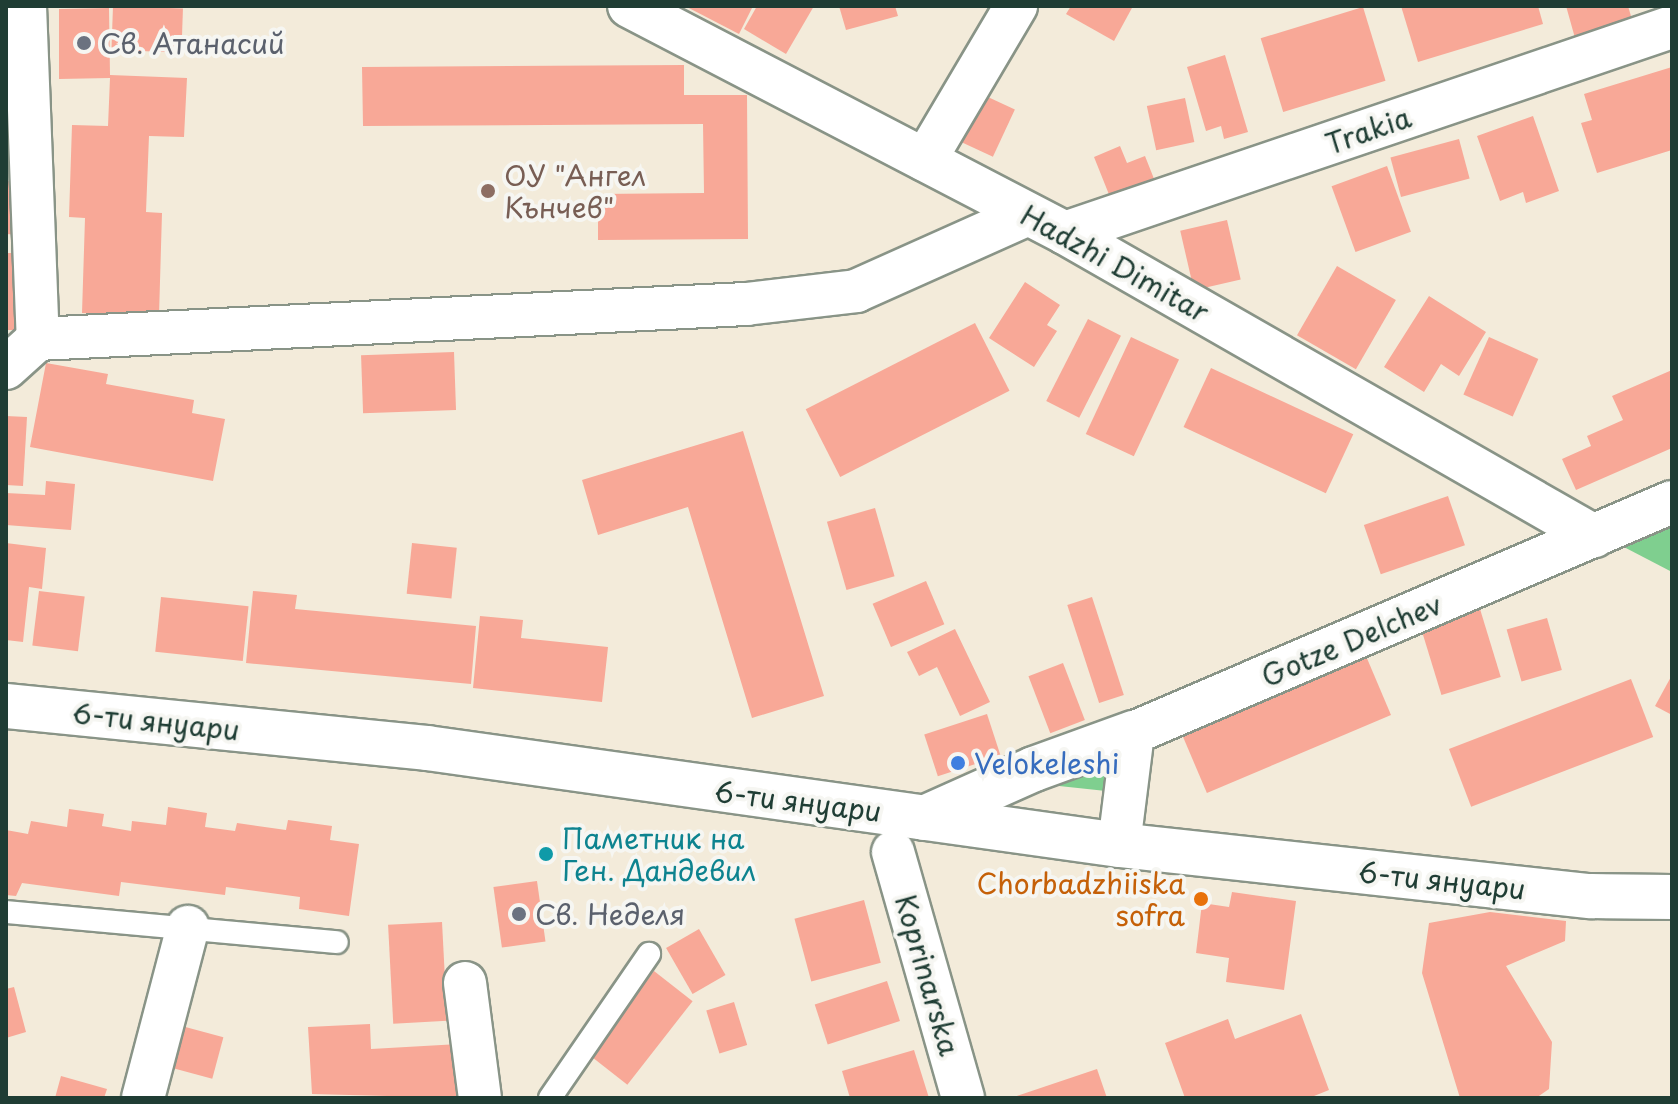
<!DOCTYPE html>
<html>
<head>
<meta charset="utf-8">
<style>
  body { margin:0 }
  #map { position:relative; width:1678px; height:1104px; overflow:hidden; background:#f3ebda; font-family:"Playpen Sans",sans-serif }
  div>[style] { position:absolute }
  .green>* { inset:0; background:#7fcf8f }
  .building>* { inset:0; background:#f8a897; transform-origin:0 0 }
  .roads { filter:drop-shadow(2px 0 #899487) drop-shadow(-2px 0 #899487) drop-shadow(0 2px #899487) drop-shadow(0 -2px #899487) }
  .service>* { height:22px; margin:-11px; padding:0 11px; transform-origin:11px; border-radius:11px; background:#fff }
  .minor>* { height:42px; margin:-21px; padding:0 21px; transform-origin:21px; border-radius:21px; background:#fff }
  .secondary>* { height:44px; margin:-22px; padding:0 22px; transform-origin:22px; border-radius:22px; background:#fff }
  .dots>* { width:22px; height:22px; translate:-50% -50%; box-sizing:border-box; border:4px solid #f6f6f2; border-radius:50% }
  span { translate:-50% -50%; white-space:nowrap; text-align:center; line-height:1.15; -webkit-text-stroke:8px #f6f6f2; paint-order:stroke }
  .worship-label { font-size:28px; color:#5b616d }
  .left { translate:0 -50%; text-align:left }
  .street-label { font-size:28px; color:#1f3d34 }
  .education-label { font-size:28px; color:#785e54 }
  .shop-label { font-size:28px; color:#366cbe }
  .culture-label { font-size:28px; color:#0d838f }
  .food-label { font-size:28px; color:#c56008 }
  .right { translate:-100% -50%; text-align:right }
  .frame { position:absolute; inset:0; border:8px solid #1f3d34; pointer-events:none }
</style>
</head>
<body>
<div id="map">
  <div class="green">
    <div style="clip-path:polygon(1672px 523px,1672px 572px,1622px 546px)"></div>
    <div style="clip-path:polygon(1110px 750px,1106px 791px,1031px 783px)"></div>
  </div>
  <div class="building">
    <div style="left:113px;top:6px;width:70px;height:44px;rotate:2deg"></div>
    <div style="clip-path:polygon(685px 6px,753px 6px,739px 34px)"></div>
    <div style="clip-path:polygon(757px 6px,814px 6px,786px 54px,744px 29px)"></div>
    <div style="clip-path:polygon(839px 6px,895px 6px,898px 16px,846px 30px)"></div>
    <div style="clip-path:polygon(1071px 6px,1133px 6px,1114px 41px,1066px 14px)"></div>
    <div style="clip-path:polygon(1401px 6px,1538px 6px,1543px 24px,1418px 62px)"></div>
    <div style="clip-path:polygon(1566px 6px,1628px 6px,1633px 23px,1575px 38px)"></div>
    <div style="left:1363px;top:7px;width:77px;height:107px;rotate:73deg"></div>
    <div style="clip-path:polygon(109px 8px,110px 75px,187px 78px,184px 137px,149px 136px,146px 212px,162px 213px,159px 316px,82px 313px,85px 218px,69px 217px,72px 125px,108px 126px,110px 78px,59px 79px,59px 9px)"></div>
    <div style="clip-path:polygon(1225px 55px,1248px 132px,1224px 139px,1221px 126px,1206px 131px,1187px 67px)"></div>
    <div style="clip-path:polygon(684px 65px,684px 95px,747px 95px,748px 239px,598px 240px,598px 194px,704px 193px,703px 124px,363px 126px,362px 67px)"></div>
    <div style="clip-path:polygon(1672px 67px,1672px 150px,1597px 173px,1581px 123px,1592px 120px,1584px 94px)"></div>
    <div style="left:975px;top:91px;width:44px;height:52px;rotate:25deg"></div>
    <div style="left:1185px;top:98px;width:45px;height:39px;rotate:78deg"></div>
    <div style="clip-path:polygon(1533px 116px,1559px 191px,1526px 203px,1523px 192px,1500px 201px,1477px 136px)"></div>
    <div style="left:1459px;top:139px;width:41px;height:71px;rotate:75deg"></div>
    <div style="clip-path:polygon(1120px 146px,1127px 163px,1145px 156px,1160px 194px,1116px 212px,1094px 157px)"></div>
    <div style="left:1387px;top:166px;width:70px;height:59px;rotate:70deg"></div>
    <div style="clip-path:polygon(6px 181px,27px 182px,22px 235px,6px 234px)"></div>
    <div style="left:1227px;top:220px;width:61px;height:48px;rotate:77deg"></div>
    <div style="left:6px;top:253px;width:19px;height:77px"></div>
    <div style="left:1337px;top:266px;width:68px;height:80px;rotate:30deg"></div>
    <div style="clip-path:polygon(1025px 282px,1060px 305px,1047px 325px,1057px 331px,1034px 367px,989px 338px)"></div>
    <div style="clip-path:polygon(1429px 296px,1486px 332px,1459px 376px,1441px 364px,1424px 392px,1384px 367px)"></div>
    <div style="left:1088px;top:319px;width:37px;height:92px;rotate:27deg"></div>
    <div style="left:975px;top:323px;width:76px;height:190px;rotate:63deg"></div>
    <div style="left:1131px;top:337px;width:53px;height:107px;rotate:25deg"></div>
    <div style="left:1489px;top:337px;width:54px;height:63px;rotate:24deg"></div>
    <div style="left:454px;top:352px;width:58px;height:93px;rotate:88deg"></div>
    <div style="clip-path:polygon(46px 363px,108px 374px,106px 384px,194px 400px,192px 413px,225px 419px,213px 481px,30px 447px)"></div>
    <div style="left:1211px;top:368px;width:157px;height:65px;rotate:25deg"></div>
    <div style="clip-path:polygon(1672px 370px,1672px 448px,1576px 490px,1562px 459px,1591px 446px,1587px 436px,1623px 420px,1612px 396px)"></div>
    <div style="clip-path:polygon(6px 416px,27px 417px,23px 486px,6px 485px)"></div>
    <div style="clip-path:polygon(743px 431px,824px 696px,752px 718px,688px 507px,598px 535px,582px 480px)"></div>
    <div style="clip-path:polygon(46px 481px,75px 484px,71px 530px,6px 525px,6px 493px,45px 495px)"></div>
    <div style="left:1448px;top:496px;width:52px;height:89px;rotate:71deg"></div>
    <div style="left:875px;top:508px;width:71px;height:50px;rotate:74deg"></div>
    <div style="clip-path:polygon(6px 543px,46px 548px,42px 589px,29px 587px,23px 642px,6px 640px)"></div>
    <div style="left:412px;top:543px;width:45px;height:51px;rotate:6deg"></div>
    <div style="left:926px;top:581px;width:47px;height:58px;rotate:67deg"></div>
    <div style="left:39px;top:591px;width:46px;height:55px;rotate:7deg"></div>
    <div style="clip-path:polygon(253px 591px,297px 595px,295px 609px,476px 626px,471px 684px,246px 663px)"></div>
    <div style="left:161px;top:597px;width:88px;height:55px;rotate:6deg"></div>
    <div style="left:1092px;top:597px;width:103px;height:26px;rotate:72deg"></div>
    <div style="left:1480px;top:609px;width:71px;height:62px;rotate:73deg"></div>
    <div style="clip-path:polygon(480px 616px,523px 620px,521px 638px,608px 647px,602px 702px,473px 688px)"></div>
    <div style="left:1547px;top:618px;width:54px;height:42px;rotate:74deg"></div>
    <div style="clip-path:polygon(955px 629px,990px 702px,960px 716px,937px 667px,919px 676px,907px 652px)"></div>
    <div style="left:1366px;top:656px;width:64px;height:200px;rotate:67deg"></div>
    <div style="left:1063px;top:663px;width:61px;height:37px;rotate:69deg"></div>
    <div style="clip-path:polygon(1672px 675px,1672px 715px,1655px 706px)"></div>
    <div style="left:1631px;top:679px;width:62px;height:195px;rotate:69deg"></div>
    <div style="left:987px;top:714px;width:44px;height:66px;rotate:72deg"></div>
    <div style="clip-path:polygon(168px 807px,207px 813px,205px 827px,235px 831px,237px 823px,286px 830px,288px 820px,332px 826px,330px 840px,359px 844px,349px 916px,299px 909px,300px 897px,226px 887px,225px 895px,121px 882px,119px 896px,22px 883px,16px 896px,6px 895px,6px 830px,28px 834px,31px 821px,67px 827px,69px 809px,104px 814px,102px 826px,131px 831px,132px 821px,166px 825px)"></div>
    <div style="left:537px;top:881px;width:61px;height:44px;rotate:82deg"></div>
    <div style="clip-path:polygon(1232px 892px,1296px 901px,1284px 990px,1226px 982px,1229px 958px,1196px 953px,1202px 903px,1229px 907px)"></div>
    <div style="left:864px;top:900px;width:65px;height:72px;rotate:75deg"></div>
    <div style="clip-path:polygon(1490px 912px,1566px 921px,1565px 941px,1506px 966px,1552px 1042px,1549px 1089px,1536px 1098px,1460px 1098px,1422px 973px,1429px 923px)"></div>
    <div style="left:442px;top:922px;width:99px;height:54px;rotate:87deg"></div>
    <div style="left:699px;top:929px;width:53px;height:38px;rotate:60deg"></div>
    <div style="left:654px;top:971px;width:49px;height:106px;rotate:38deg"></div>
    <div style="left:887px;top:981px;width:42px;height:76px;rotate:72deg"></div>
    <div style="clip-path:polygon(14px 987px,26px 1032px,6px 1038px,6px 989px)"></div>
    <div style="left:734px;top:1002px;width:45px;height:29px;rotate:73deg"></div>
    <div style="clip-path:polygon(1301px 1014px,1329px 1090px,1309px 1098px,1185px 1098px,1165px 1043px,1228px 1019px,1235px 1039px)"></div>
    <div style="clip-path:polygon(370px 1024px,371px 1049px,459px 1044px,462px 1098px,312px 1094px,308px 1027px)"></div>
    <div style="left:178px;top:1025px;width:47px;height:43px;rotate:15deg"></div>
    <div style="clip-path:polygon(914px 1050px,929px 1098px,850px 1098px,842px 1071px)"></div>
    <div style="clip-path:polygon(1097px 1069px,1107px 1098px,1014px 1098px,1014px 1097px)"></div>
    <div style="clip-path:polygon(61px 1076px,107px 1089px,104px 1098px,55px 1098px)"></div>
  </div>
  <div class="roads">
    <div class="service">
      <div style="left:6px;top:912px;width:332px;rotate:5.2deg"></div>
      <div style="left:550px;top:1098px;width:175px;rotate:-55.5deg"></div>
    </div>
    <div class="minor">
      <div style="left:25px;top:6px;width:333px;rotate:87.8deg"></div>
      <div style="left:629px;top:6px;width:492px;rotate:27.5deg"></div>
      <div style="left:1065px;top:233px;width:610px;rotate:29.8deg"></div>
      <div style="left:925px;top:160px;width:179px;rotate:-59.4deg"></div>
      <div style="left:1065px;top:233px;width:641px;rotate:-18.75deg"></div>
      <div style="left:6px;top:368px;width:43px;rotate:-42.2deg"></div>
      <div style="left:38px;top:339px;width:709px;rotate:-2.83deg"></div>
      <div style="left:746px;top:304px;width:111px;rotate:-6.7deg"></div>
      <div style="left:856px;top:291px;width:188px;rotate:-24.1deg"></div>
      <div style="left:1119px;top:845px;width:113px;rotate:-82.9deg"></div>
      <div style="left:1133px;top:733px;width:586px;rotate:-23.2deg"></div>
      <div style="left:893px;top:852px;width:256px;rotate:74.1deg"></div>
      <div style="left:465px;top:983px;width:116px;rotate:82.6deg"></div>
      <div style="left:143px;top:1098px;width:177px;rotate:-75.3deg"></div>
    </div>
    <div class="secondary">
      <div style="left:6px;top:706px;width:423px;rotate:5.7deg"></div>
      <div style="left:427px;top:748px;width:699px;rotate:7.98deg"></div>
      <div style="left:1119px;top:845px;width:475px;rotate:6.2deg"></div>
      <div style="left:1591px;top:896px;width:81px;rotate:0.7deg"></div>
      <div style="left:924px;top:818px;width:120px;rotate:-24deg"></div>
      <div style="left:1034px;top:769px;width:105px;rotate:-20deg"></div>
    </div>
  </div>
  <div class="dots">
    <div style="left:84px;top:43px;background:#6b7280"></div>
    <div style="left:488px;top:191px;background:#8d6e63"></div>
    <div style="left:958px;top:763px;background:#3f7fe0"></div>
    <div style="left:546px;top:854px;background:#0f9aa8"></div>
    <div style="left:1201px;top:899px;background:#e8710a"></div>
    <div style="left:519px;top:914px;background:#6b7280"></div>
  </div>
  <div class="worship-label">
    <span class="left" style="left:100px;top:43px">Св. Атанасий</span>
    <span class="left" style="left:535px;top:914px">Св. Неделя</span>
  </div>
  <div class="street-label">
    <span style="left:1368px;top:130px;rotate:-19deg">Trakia</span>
    <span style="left:1115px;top:263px;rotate:29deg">Hadzhi Dimitar</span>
    <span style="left:1351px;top:640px;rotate:-23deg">Gotze Delchev</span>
    <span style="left:156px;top:721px;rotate:6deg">6-ти януари</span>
    <span style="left:798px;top:801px;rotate:7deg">6-ти януари</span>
    <span style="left:1442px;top:880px;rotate:6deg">6-ти януари</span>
    <span style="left:928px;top:975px;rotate:74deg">Koprinarska</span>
  </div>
  <div class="education-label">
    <span class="left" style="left:504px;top:191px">ОУ "Ангел<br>Кънчев"</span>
  </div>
  <div class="shop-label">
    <span class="left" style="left:974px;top:763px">Velokeleshi</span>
  </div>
  <div class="culture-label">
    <span class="left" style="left:562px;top:854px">Паметник на<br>Ген. Дандевил</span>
  </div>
  <div class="food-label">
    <span class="right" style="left:1185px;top:899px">Chorbadzhiiska<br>sofra</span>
  </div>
  <div class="frame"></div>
</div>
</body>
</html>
